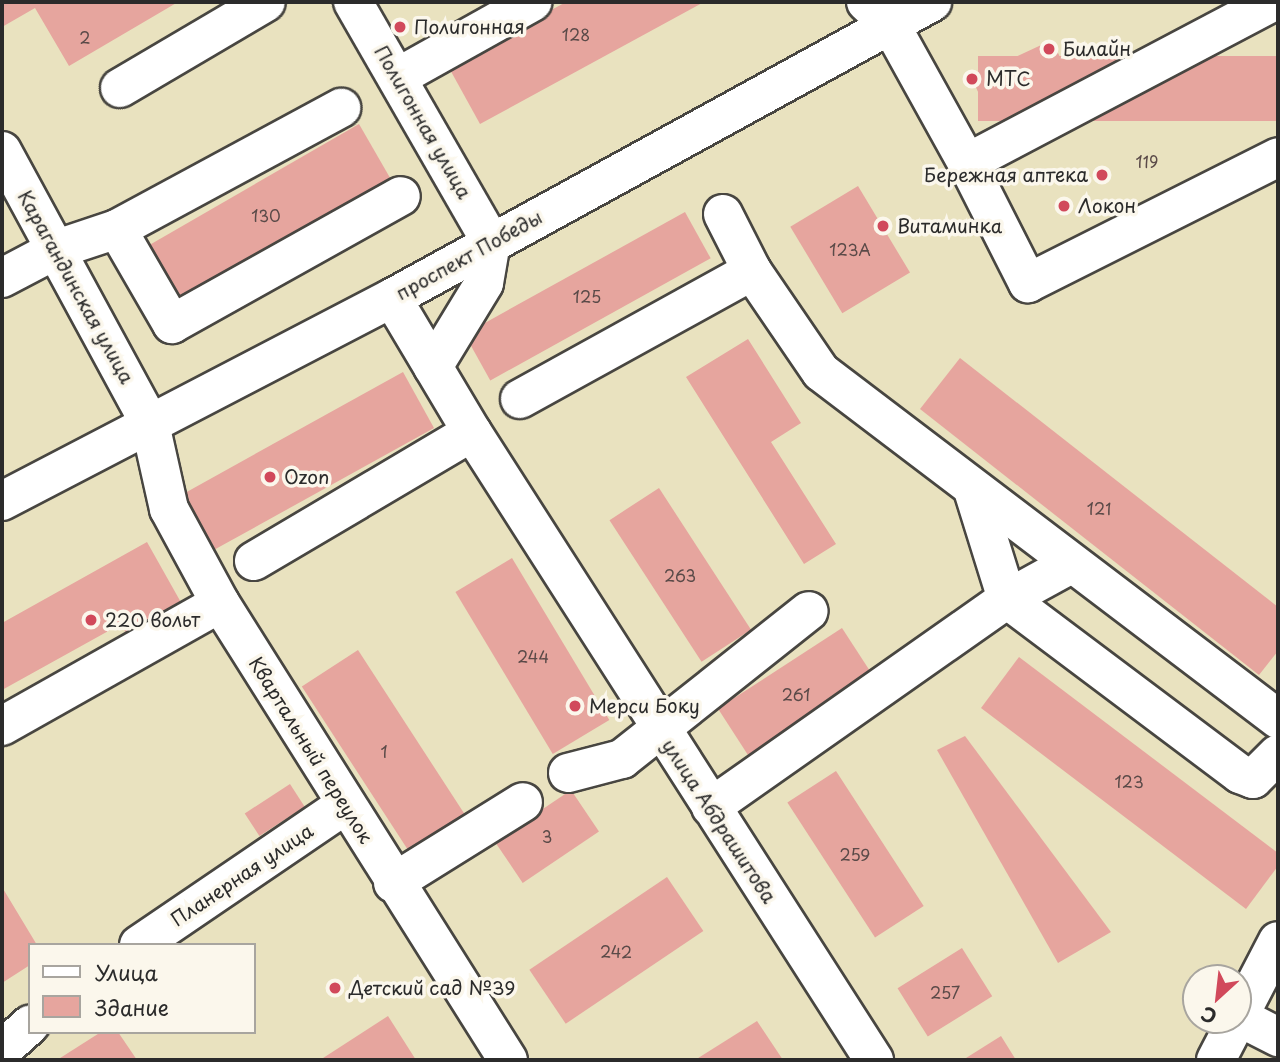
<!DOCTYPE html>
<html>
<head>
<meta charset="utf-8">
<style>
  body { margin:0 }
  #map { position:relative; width:1280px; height:1062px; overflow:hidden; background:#e9e2bf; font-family:"Playpen Sans",sans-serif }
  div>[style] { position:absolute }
  .building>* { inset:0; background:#e6a59e; transform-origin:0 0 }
  .roads { filter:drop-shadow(2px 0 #484641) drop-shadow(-2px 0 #484641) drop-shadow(0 2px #484641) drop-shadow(0 -2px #484641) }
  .minor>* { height:38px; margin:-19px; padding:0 19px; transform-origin:19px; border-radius:19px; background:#fff }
  .major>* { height:38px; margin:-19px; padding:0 19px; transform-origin:19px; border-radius:19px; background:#fff }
  .dots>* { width:19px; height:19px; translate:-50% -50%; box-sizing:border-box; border:4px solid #fbf7ec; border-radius:50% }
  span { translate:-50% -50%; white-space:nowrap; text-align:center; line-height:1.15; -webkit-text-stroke:7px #fbf7ec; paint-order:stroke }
  .number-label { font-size:16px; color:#5a4a48 }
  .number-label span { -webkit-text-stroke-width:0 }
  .poi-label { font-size:19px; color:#2b2b2b }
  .left { translate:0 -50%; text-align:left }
  .right { translate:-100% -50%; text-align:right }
  .street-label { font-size:19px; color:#2b2b2b }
  .frame { position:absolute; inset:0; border:4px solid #2b2b2b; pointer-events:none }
  .legend { position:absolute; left:28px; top:943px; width:228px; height:91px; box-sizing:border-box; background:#fbf7ec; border:2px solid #a8a59f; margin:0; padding:9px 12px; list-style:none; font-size:21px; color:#2b2b2b }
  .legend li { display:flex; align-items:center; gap:14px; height:35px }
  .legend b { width:35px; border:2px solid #a8a59f }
  .north { position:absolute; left:1182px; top:964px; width:70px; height:70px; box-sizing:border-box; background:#fbf7ec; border:2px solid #a8a59f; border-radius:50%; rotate:207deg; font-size:19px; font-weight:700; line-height:28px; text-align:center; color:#2b2b2b }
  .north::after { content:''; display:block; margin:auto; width:24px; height:32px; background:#d1495b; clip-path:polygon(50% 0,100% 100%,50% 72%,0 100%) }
</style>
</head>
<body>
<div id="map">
  <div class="building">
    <div style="clip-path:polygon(2px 2px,178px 2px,69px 66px,35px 8px,2px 27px)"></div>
    <div style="clip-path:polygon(566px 2px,704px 2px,480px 124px,448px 66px)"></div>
    <div style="left:1052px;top:40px;width:35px;height:89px;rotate:65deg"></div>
    <div style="left:1278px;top:56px;width:65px;height:300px;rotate:90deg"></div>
    <div style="left:359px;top:124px;width:64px;height:251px;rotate:60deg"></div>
    <div style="left:858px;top:186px;width:101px;height:79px;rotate:59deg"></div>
    <div style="left:685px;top:212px;width:53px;height:252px;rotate:61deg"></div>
    <div style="clip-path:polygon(748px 339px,801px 423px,771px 442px,836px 544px,804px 564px,686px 377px)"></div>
    <div style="clip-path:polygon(960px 358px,1278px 607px,1278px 651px,1259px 675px,920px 409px)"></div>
    <div style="left:403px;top:372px;width:64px;height:255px;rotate:61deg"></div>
    <div style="left:659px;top:488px;width:169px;height:59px;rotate:57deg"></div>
    <div style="clip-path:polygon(147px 542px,183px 606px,128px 637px,121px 624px,2px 690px,2px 623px)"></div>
    <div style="left:512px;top:558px;width:189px;height:66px;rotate:59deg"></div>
    <div style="left:842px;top:628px;width:60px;height:148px;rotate:57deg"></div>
    <div style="left:358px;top:650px;width:198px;height:67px;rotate:57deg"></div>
    <div style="clip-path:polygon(1019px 657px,1278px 853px,1278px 866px,1246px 909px,981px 708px)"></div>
    <div style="clip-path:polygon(965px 736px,1111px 932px,1058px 963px,937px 750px)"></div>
    <div style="left:836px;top:771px;width:161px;height:58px;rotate:57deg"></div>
    <div style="left:290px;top:784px;width:27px;height:54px;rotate:57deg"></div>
    <div style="left:571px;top:790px;width:50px;height:92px;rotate:56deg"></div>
    <div style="left:667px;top:877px;width:65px;height:166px;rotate:56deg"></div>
    <div style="clip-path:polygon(2px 887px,37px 945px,30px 945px,30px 965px,2px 983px)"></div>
    <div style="left:962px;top:948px;width:57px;height:76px;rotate:58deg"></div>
    <div style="clip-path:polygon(388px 1016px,416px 1060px,320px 1060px)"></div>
    <div style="clip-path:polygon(757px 1021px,783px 1060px,695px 1060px)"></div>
    <div style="clip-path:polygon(101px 1032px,118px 1032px,137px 1060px,57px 1060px)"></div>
    <div style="clip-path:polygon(1001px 1036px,1016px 1060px,967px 1060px,966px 1058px)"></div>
  </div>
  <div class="roads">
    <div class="minor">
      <div style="left:866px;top:2px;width:33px;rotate:43deg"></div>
      <div style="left:890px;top:24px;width:159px;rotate:61deg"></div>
      <div style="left:967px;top:163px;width:345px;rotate:-27.8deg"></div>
      <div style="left:398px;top:77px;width:154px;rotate:-29.2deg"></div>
      <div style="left:120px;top:88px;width:169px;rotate:-30.5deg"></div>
      <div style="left:967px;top:163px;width:135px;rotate:63.1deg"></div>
      <div style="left:1028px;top:283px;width:280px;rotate:-26.7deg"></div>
      <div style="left:723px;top:214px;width:64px;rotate:63deg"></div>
      <div style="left:752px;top:271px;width:122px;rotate:55.7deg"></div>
      <div style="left:821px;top:372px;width:574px;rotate:37.21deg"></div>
      <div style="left:117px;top:229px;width:110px;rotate:59.9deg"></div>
      <div style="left:172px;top:324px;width:262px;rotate:-29.2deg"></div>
      <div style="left:2px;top:278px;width:62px;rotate:-27.8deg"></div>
      <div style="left:57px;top:249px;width:63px;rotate:-18.4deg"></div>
      <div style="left:117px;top:229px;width:255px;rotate:-28.4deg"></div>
      <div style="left:392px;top:298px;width:156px;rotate:59.2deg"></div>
      <div style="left:472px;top:432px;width:746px;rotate:57.38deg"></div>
      <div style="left:433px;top:367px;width:98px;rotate:-58.7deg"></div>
      <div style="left:484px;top:283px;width:42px;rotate:-80.3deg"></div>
      <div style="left:520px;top:399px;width:265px;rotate:-28.9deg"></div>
      <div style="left:150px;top:424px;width:87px;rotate:77.4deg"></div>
      <div style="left:169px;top:509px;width:107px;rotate:61.5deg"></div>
      <div style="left:220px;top:603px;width:540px;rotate:57.78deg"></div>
      <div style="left:974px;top:493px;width:111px;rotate:72.7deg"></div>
      <div style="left:1007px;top:599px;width:291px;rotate:36.9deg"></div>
      <div style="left:1240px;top:774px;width:14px;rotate:21deg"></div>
      <div style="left:1253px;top:779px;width:35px;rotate:-45deg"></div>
      <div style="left:254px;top:561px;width:253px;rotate:-30.6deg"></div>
      <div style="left:2px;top:726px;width:250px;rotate:-29.4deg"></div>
      <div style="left:568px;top:773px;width:56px;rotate:-14.5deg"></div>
      <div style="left:622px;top:759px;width:238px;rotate:-38.4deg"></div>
      <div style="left:711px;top:807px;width:362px;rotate:-35.1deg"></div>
      <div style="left:1007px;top:599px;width:71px;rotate:-28.7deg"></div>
      <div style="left:393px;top:883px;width:153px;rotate:-31.9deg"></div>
      <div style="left:139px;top:945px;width:249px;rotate:-34.2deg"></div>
      <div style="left:1241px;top:1018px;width:42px;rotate:27.2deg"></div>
      <div style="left:2px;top:1050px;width:38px;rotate:-42deg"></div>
      <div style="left:1216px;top:1060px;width:134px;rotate:-62.5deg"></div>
    </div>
    <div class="major">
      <div style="left:353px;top:2px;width:277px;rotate:60.1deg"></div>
      <div style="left:2px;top:151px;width:311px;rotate:61.5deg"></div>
      <div style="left:2px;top:501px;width:440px;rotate:-27.5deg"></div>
      <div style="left:392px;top:298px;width:616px;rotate:-28.73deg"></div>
    </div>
  </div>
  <div class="dots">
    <div style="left:400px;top:27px;background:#d1495b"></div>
    <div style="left:1049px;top:49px;background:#d1495b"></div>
    <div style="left:972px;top:79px;background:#d1495b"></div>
    <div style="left:1102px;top:175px;background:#d1495b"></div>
    <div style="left:1064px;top:206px;background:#d1495b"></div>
    <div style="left:883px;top:226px;background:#d1495b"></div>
    <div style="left:270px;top:477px;background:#d1495b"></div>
    <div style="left:91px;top:620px;background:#d1495b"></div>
    <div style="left:575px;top:706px;background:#d1495b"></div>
    <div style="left:335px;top:988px;background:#d1495b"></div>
  </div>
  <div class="number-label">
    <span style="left:576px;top:34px">128</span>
    <span style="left:85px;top:37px">2</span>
    <span style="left:1147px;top:161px">119</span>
    <span style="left:266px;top:215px">130</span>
    <span style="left:850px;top:249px">123А</span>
    <span style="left:587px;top:296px">125</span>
    <span style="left:1099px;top:508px">121</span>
    <span style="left:680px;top:575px">263</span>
    <span style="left:533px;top:656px">244</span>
    <span style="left:796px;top:694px">261</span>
    <span style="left:384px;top:751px">1</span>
    <span style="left:1129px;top:781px">123</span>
    <span style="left:547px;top:836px">3</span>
    <span style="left:855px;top:854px">259</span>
    <span style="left:616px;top:951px">242</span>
    <span style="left:945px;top:992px">257</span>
  </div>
  <div class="poi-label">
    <span class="left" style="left:414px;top:27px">Полигонная</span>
    <span class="left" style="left:1063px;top:49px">Билайн</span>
    <span class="left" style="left:986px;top:79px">МТС</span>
    <span class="right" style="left:1088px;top:175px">Бережная аптека</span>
    <span class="left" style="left:1078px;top:206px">Локон</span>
    <span class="left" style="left:897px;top:226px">Витаминка</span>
    <span class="left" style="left:284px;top:477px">Ozon</span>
    <span class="left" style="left:105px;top:620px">220 вольт</span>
    <span class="left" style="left:589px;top:706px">Мерси Боку</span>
    <span class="left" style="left:349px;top:988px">Детский сад №39</span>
  </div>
  <div class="street-label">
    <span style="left:423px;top:122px;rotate:60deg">Полигонная улица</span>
    <span style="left:469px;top:255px;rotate:-29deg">проспект Победы</span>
    <span style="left:76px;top:287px;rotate:61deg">Карагандинская улица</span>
    <span style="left:311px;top:750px;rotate:58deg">Квартальный переулок</span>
    <span style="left:719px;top:821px;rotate:57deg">улица Абдрашитова</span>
    <span style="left:242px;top:875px;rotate:-34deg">Планерная улица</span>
  </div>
  <div class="frame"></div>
  <ul class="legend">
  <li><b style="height:9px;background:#fff"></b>Улица</li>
  <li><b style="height:19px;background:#e6a59e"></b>Здание</li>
  </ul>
  <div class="north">С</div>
</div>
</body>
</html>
